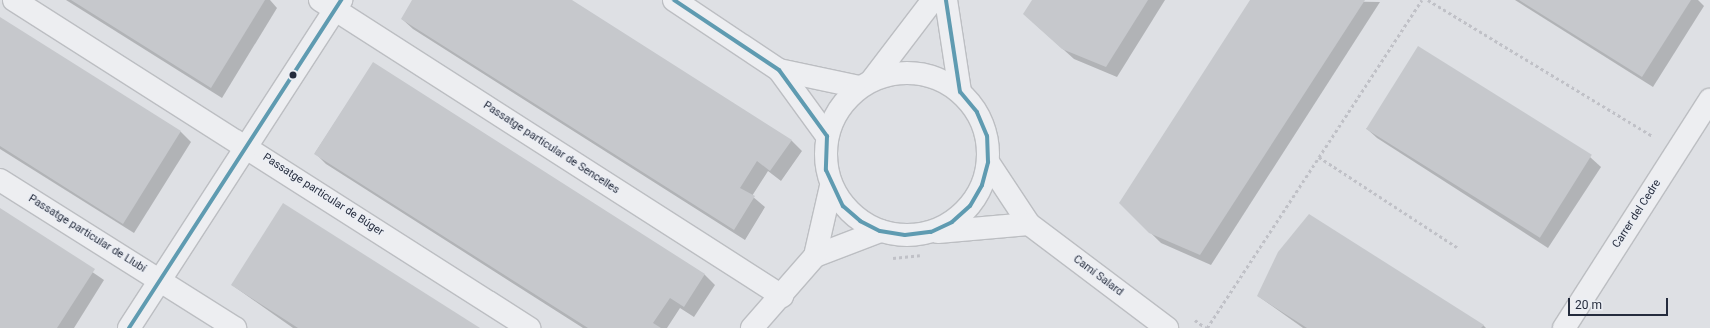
<!DOCTYPE html>
<html>
<head>
<meta charset="utf-8">
<style>
  body { margin:0 }
  #map { position:relative; width:1710px; height:328px; overflow:hidden; background:#dee0e4; font-family:Roboto,sans-serif }
  div>[style] { position:absolute }
  .shadow>* { inset:0; background:#0003 }
  .building>* { inset:0; background:#c6c8cc; transform-origin:0 0 }
  .path>* { height:2.5px; margin-top:-1.25px; transform-origin:0; background:repeating-linear-gradient(90deg,#c0c1c7 0 3px,transparent 0 6px) }
  .roads { filter:drop-shadow(1px 0 #bcbec2) drop-shadow(-1px 0 #bcbec2) drop-shadow(0 1px #bcbec2) drop-shadow(0 -1px #bcbec2) }
  .street>* { height:22px; margin:-11px; padding:0 11px; transform-origin:11px; border-radius:11px; background:#edeef1 }
  .street>.ring { margin:-11px; padding:0; box-sizing:content-box; background:none; border:22px solid #edeef1; border-radius:50% }
  .bus-1>* { height:4px; margin:-2px; padding:0 2px; transform-origin:2px; border-radius:2px; background:#5f9bb1 }
  .dots>* { width:11px; height:11px; translate:-50% -50%; box-sizing:border-box; border:2px solid #ebeef4; border-radius:50% }
  span { translate:-50% -50%; white-space:nowrap; text-align:center; line-height:1.15; -webkit-text-stroke:3px #ebeef4; paint-order:stroke }
  .street-label { font-size:11px; color:#252c3d }
  .scale { position:absolute; left:1568px; top:298px; width:100px; height:18px; box-sizing:border-box; border:2px solid #252c3d; border-top:0; padding-left:5px; font-size:12px; line-height:14px; white-space:nowrap; color:#252c3d; -webkit-text-stroke:3px #ebeef4; paint-order:stroke }
</style>
</head>
<body>
<div id="map">
  <div class="shadow">
    <div style="clip-path:polygon(66px 0,270px 0,277px 8px,222px 98px)"></div>
    <div style="clip-path:polygon(414px 0,570px 0,792px 141px,802px 151px,781px 181px,768px 171px,752px 196px,765px 207px,745px 240px,413px 29px,402px 19px)"></div>
    <div style="clip-path:polygon(1033px 0,1165px 0,1117px 77px,1074px 59px,1035px 24px)"></div>
    <div style="clip-path:polygon(1251px 0,1380px 2px,1211px 265px,1161px 243px,1120px 203px)"></div>
    <div style="clip-path:polygon(1515px 0,1698px 0,1704px 6px,1653px 87px)"></div>
    <div style="clip-path:polygon(0 18px,181px 132px,191px 142px,134px 233px,0 149px)"></div>
    <div style="clip-path:polygon(373px 64px,705px 275px,715px 285px,694px 317px,680px 308px,667px 328px,583px 328px,326px 164px,315px 153px)"></div>
    <div style="clip-path:polygon(1366px 128px,1590px 157px,1601px 167px,1548px 248px,1377px 138px)"></div>
    <div style="clip-path:polygon(0 209px,104px 280px,74px 328px,0 328px)"></div>
    <div style="clip-path:polygon(232px 285px,478px 328px,293px 328px)"></div>
    <div style="clip-path:polygon(1258px 296px,1483px 325px,1486px 328px,1303px 328px)"></div>
  </div>
  <div class="building">
    <div style="clip-path:polygon(71px 0,265px 0,211px 88px)"></div>
    <div style="clip-path:polygon(412px 0,572px 0,792px 140px,770px 171px,757px 161px,740px 188px,755px 196px,734px 230px,401px 19px)"></div>
    <div style="clip-path:polygon(1032px 0,1148px 0,1106px 67px,1062px 49px,1023px 14px)"></div>
    <div style="clip-path:polygon(1250px 0,1365px 0,1200px 255px,1149px 233px,1119px 203px)"></div>
    <div style="clip-path:polygon(1519px 0,1691px 0,1642px 77px)"></div>
    <div style="clip-path:polygon(0 17px,181px 131px,123px 224px,0 146px)"></div>
    <div style="left:1418px;top:46px;width:205px;height:98px;rotate:32deg"></div>
    <div style="clip-path:polygon(373px 62px,705px 274px,684px 307px,670px 298px,653px 323px,661px 328px,588px 328px,314px 154px)"></div>
    <div style="clip-path:polygon(283px 203px,480px 328px,298px 328px,231px 285px)"></div>
    <div style="clip-path:polygon(0 208px,95px 269px,57px 328px,0 328px)"></div>
    <div style="clip-path:polygon(1309px 214px,1484px 325px,1481px 328px,1307px 328px,1257px 296px,1278px 252px)"></div>
  </div>
  <div class="path">
    <div style="left:1428px;top:0;width:263px;rotate:31.2deg"></div>
    <div style="left:1319px;top:157px;width:166px;rotate:33.2deg"></div>
    <div style="left:893px;top:258px;width:27px;rotate:-6deg"></div>
    <div style="left:1195px;top:320px;width:14px;rotate:36deg"></div>
    <div style="left:1207px;top:328px;width:392px;rotate:-56.8deg"></div>
  </div>
  <div class="roads">
    <div class="street">
      <div style="left:14px;top:0;width:611px;rotate:32.49deg"></div>
      <div style="left:320px;top:0;width:549px;rotate:32.65deg"></div>
      <div style="left:674px;top:0;width:126px;rotate:33.7deg"></div>
      <div style="left:779px;top:70px;width:82px;rotate:54deg"></div>
      <div style="left:946px;top:0;width:93px;rotate:81.3deg"></div>
      <div style="left:779px;top:70px;width:82px;rotate:12deg"></div>
      <div class="ring" style="left:826px;top:73px;width:140px;height:140px"></div>
      <div style="left:872px;top:80px;width:101px;rotate:-52.7deg"></div>
      <div style="left:988px;top:162px;width:74px;rotate:56.5deg"></div>
      <div style="left:1029px;top:224px;width:173px;rotate:37deg"></div>
      <div style="left:0;top:180px;width:278px;rotate:32.2deg"></div>
      <div style="left:938px;top:232px;width:91px;rotate:-5deg"></div>
      <div style="left:815px;top:256px;width:70px;rotate:-21deg"></div>
      <div style="left:129px;top:328px;width:391px;rotate:-57.1deg"></div>
      <div style="left:752px;top:328px;width:96px;rotate:-48.8deg"></div>
      <div style="left:815px;top:256px;width:72px;rotate:-77.1deg"></div>
      <div style="left:1564px;top:328px;width:271px;rotate:-57.4deg"></div>
    </div>
  </div>
  <div class="bus-1">
    <div style="left:674px;top:0;width:126px;rotate:33.7deg"></div>
    <div style="left:779px;top:70px;width:82px;rotate:54deg"></div>
    <div style="left:827px;top:136px;width:34px;rotate:92deg"></div>
    <div style="left:826px;top:170px;width:40px;rotate:65deg"></div>
    <div style="left:843px;top:206px;width:23px;rotate:41deg"></div>
    <div style="left:860px;top:221px;width:22px;rotate:27deg"></div>
    <div style="left:880px;top:231px;width:25px;rotate:9deg"></div>
    <div style="left:905px;top:235px;width:26px;rotate:-7deg"></div>
    <div style="left:931px;top:232px;width:23px;rotate:-25deg"></div>
    <div style="left:952px;top:222px;width:24px;rotate:-42deg"></div>
    <div style="left:970px;top:206px;width:24px;rotate:-60deg"></div>
    <div style="left:982px;top:185px;width:24px;rotate:-75deg"></div>
    <div style="left:988px;top:162px;width:26px;rotate:-92deg"></div>
    <div style="left:987px;top:136px;width:26px;rotate:-113deg"></div>
    <div style="left:977px;top:112px;width:26px;rotate:-130deg"></div>
    <div style="left:960px;top:92px;width:93px;rotate:-98.7deg"></div>
    <div style="left:129px;top:328px;width:391px;rotate:-57.1deg"></div>
  </div>
  <div class="dots">
    <div style="left:293px;top:75px;background:#252c3d"></div>
  </div>
  <div class="street-label">
    <span style="left:551px;top:148px;rotate:33deg">Passatge particular de Sencelles</span>
    <span style="left:323px;top:195px;rotate:33deg">Passatge particular de Búger</span>
    <span style="left:1637px;top:214px;rotate:-57deg">Carrer del Cedre</span>
    <span style="left:87px;top:234px;rotate:32deg">Passatge particular de Llubí</span>
    <span style="left:1098px;top:276px;rotate:37deg">Camí Salard</span>
  </div>
  <div class="scale">20 m</div>
</div>
</body>
</html>
